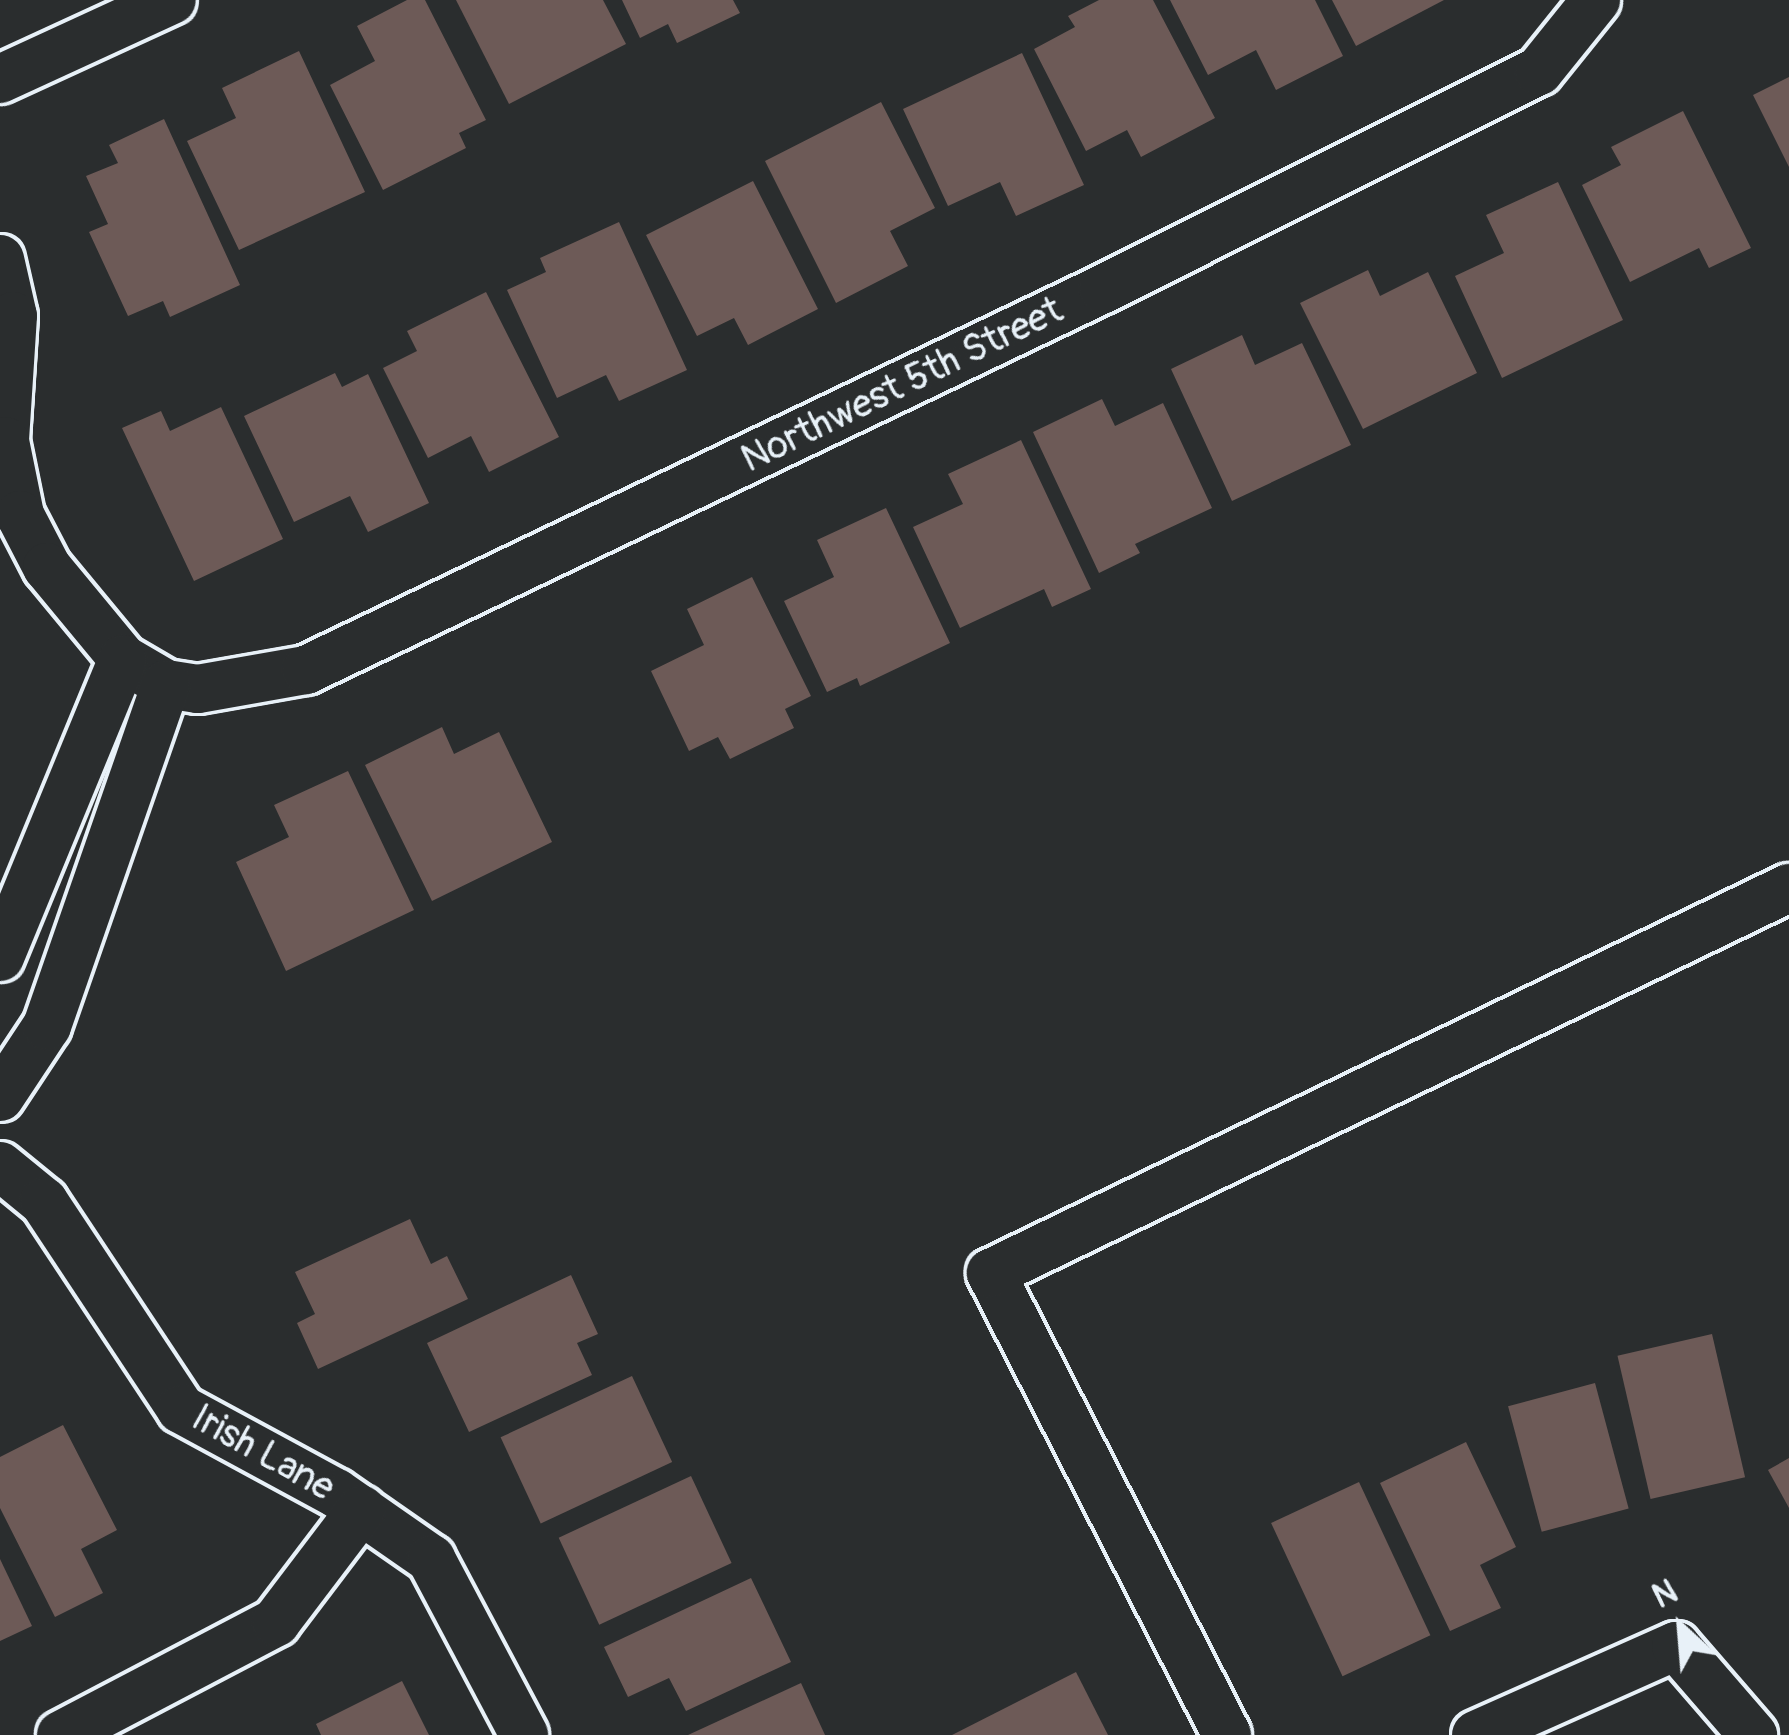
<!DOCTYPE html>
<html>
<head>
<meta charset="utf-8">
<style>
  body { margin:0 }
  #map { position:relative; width:1789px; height:1735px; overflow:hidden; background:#2a2d2e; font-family:Pangolin,sans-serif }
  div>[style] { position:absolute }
  .building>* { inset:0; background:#6d5a57; transform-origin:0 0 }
  .roads { filter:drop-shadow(3px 0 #e8f1f8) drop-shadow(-3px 0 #e8f1f8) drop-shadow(0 3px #e8f1f8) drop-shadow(0 -3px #e8f1f8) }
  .minor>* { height:48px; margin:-24px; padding:0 24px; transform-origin:24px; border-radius:24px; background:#2a2d2e }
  span { translate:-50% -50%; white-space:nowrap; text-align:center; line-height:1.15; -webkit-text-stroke:9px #2a2d2e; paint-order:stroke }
  .street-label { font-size:39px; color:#e8f1f8 }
  .north { position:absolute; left:1621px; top:1567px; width:120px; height:120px; -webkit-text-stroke:9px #2a2d2e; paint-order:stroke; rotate:334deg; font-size:33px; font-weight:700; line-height:48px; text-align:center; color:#e8f1f8 }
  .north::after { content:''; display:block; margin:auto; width:42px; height:54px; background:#e8f1f8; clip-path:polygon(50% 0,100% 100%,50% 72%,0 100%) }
</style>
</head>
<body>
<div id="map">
  <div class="building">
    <div style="clip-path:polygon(407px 0,425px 0,486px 120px,459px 133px,466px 148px,383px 190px,330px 85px,375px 61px,357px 26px)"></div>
    <div style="clip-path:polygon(456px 0,603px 0,626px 44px,509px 104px)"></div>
    <div style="clip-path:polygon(622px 0,733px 0,740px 13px,677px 43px,668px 24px,640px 38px)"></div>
    <div style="clip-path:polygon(1099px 0,1153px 0,1215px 118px,1141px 157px,1127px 130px,1086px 151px,1034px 49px,1075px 27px,1068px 16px)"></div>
    <div style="clip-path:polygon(1170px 0,1315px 0,1343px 56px,1276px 90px,1256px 50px,1208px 75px)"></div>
    <div style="clip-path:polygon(1332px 0,1444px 0,1356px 46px)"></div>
    <div style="clip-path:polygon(299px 51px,365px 192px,239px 250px,187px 141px,236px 118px,222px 88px)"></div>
    <div style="clip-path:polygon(1022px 53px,1084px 185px,1016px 216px,1000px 182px,948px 206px,903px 109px)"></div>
    <div style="clip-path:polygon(1789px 77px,1789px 167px,1753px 95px)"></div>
    <div style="clip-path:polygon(881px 102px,935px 208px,890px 231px,908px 266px,836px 303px,765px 161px)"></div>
    <div style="clip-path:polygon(1683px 111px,1751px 248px,1709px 268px,1699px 248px,1630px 282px,1582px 185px,1621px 165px,1611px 147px)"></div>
    <div style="clip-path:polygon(164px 119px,240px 285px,170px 317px,163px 301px,128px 316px,89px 232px,108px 224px,86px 176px,118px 163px,109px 145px)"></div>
    <div style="clip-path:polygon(753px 181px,818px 309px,748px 345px,734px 318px,697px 336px,646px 235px)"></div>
    <div style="clip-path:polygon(1558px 182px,1623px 320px,1502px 378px,1455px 276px,1504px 253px,1486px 215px)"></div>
    <div style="clip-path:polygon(619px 222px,687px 370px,619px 401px,606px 375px,557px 398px,507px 290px,546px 272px,540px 258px)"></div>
    <div style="clip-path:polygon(1368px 270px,1380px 296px,1428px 272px,1477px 373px,1363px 429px,1300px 303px)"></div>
    <div style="clip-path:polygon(486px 292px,559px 437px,489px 472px,471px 436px,428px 458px,383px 368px,417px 351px,407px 331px)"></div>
    <div style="clip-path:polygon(1242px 335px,1255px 365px,1302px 343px,1351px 445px,1232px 501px,1171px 369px)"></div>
    <div style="clip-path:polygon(335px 373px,342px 387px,368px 374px,429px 503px,368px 532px,350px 496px,294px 522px,244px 416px)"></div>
    <div style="clip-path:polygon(1102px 399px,1115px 426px,1163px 403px,1212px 508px,1135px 544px,1140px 553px,1099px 573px,1033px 432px)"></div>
    <div style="clip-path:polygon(221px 407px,283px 539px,194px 581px,122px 428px,161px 411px,170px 431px)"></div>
    <div style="clip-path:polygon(1021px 440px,1091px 589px,1052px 607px,1044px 589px,960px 628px,913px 527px,963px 504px,948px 474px)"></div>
    <div style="clip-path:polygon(886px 508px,950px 643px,860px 686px,857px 678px,827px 692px,784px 601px,834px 577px,817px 540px)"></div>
    <div style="clip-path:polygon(752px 577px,811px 696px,785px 709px,794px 728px,730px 759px,718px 737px,689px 751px,651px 671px,704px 645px,687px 609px)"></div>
    <div style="clip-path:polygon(442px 727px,454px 754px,499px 732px,552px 842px,432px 901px,365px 765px)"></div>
    <div style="clip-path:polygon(348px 771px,414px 910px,286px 971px,236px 862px,289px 837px,274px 805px)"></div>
    <div style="clip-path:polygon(410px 1219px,431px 1264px,447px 1256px,468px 1299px,318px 1369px,297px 1323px,315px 1314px,295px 1272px)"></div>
    <div style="clip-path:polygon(571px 1275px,598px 1334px,577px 1343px,592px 1375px,469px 1432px,427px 1343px)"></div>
    <div style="left:1712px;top:1334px;width:147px;height:97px;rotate:77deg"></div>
    <div style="left:632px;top:1376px;width:95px;height:145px;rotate:65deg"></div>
    <div style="left:1595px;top:1383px;width:130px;height:90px;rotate:75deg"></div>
    <div style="clip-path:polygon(63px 1425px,117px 1530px,81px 1549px,103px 1593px,55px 1617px,0 1508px,0 1457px)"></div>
    <div style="clip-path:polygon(1466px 1442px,1516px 1547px,1480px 1565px,1501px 1608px,1450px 1631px,1380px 1483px)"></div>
    <div style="clip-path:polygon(1789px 1458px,1789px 1508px,1768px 1470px)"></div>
    <div style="left:691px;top:1476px;width:96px;height:146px;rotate:65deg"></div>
    <div style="left:1359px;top:1482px;width:169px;height:97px;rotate:65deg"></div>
    <div style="clip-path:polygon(0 1559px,32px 1626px,0 1641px)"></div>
    <div style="clip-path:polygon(751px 1578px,791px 1662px,686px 1711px,669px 1678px,628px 1697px,604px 1647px)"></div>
    <div style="clip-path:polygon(1076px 1672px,1108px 1735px,952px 1735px)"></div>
    <div style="clip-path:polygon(402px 1681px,429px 1735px,321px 1735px,316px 1724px)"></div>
    <div style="clip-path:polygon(801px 1683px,825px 1735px,688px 1735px)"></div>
  </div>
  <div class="roads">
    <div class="minor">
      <div style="left:0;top:79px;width:189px;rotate:-24.7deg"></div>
      <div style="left:0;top:259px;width:58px;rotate:77.2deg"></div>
      <div style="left:13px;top:316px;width:125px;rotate:93.7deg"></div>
      <div style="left:5px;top:441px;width:76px;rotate:78.5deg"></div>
      <div style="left:20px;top:515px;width:59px;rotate:62.6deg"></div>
      <div style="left:47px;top:567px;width:119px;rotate:50.4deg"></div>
      <div style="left:123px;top:659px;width:50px;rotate:30.2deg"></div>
      <div style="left:166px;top:684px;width:32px;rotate:9deg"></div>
      <div style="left:198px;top:689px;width:110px;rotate:-10deg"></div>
      <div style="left:306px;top:670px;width:883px;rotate:-25.55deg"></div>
      <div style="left:1103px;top:289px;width:487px;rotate:-26.6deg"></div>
      <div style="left:1539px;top:71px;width:91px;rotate:-51.2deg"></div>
      <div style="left:0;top:957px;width:322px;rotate:-67.6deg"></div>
      <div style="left:0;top:1097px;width:85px;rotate:-56.5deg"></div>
      <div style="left:47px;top:1026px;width:362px;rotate:-70.8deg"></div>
      <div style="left:0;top:1166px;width:57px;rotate:39.3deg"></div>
      <div style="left:44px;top:1202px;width:248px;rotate:56.5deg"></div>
      <div style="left:181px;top:1409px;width:176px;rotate:28.5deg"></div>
      <div style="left:336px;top:1493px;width:116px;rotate:34.8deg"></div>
      <div style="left:431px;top:1559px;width:199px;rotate:62.1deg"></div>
      <div style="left:61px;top:1735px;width:243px;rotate:-27.7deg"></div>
      <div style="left:276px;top:1622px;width:141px;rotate:-52.8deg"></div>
      <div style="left:1227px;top:1735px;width:519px;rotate:-117.06deg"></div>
      <div style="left:991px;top:1273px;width:886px;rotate:-25.76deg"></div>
      <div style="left:1476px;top:1735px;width:219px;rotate:-24deg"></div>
      <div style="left:1676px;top:1646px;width:118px;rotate:49.1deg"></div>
    </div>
  </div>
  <div class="street-label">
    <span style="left:902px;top:385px;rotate:-26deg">Northwest 5th Street</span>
    <span style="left:263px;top:1453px;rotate:29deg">Irish Lane</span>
  </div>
  <div class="north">N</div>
</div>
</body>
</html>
